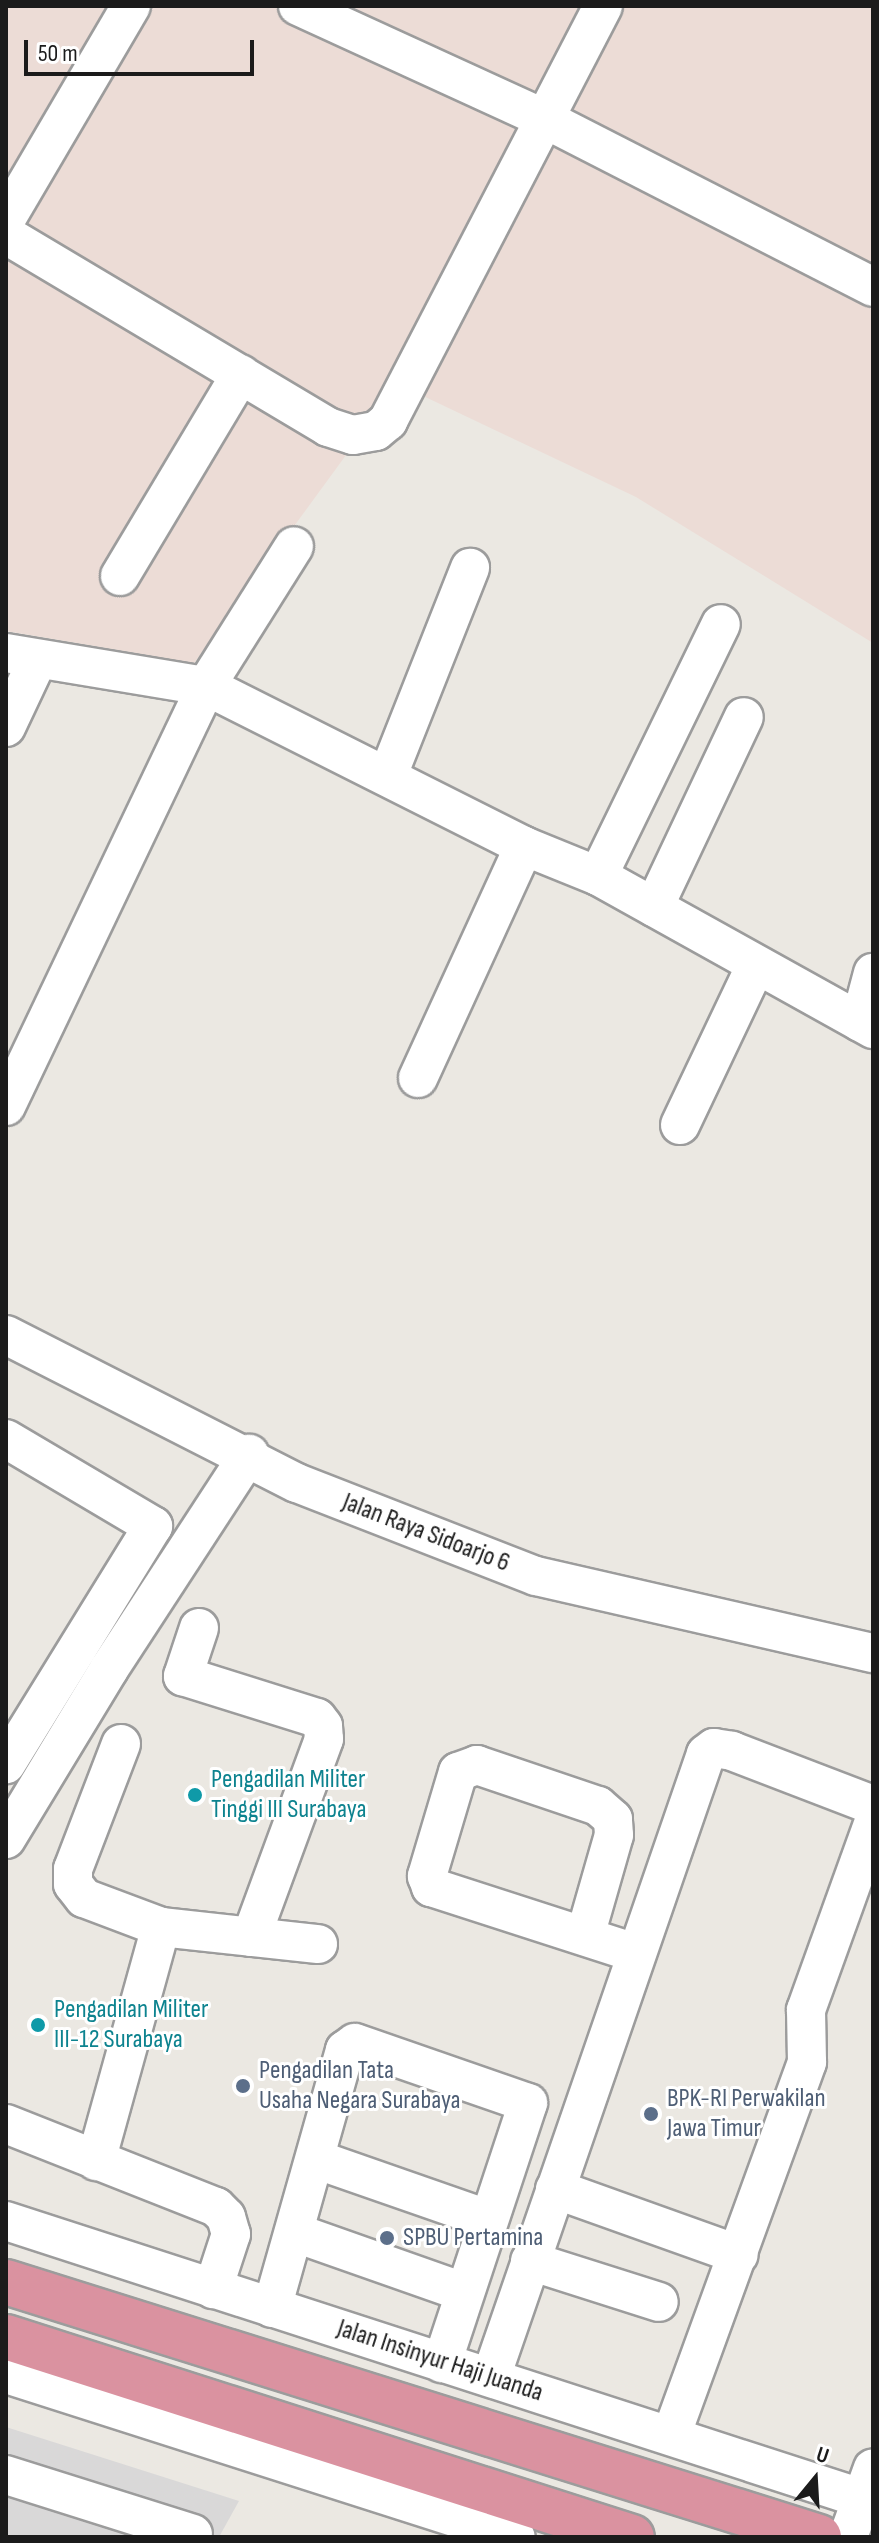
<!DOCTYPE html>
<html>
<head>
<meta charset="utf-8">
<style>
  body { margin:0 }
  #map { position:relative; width:879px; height:2543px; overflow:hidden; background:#ebe8e2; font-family:"Sofia Sans Condensed",sans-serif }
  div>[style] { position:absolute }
  .residential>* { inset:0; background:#d9d8d8 }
  .military>* { inset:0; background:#ecdcd6 }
  .roads { filter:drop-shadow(2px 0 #9c9c9c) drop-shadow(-2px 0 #9c9c9c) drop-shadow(0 2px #9c9c9c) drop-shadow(0 -2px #9c9c9c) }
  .minor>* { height:38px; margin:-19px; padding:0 19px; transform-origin:19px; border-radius:19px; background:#fff }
  .highway>* { height:44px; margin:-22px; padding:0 22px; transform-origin:22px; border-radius:22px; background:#da92a0 }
  .dots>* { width:22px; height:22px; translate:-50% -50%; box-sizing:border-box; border:4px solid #fff; border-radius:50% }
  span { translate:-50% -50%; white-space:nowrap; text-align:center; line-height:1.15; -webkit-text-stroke:6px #fff; paint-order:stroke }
  .street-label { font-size:26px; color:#1b1b1b }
  .culture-label { font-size:26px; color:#0d838f }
  .left { translate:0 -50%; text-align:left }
  .service-label { font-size:26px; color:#4e5e75 }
  .frame { position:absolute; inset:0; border:8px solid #1b1b1b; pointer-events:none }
  .north { position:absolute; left:775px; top:2439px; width:80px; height:80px; -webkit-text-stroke:6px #fff; paint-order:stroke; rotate:18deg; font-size:22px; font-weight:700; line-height:32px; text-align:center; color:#1b1b1b }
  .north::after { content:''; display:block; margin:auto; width:28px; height:36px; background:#1b1b1b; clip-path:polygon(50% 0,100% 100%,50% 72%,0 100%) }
  .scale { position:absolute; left:24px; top:40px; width:230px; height:36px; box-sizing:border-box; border:4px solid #1b1b1b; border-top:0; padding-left:10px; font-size:24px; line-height:28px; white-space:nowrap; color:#1b1b1b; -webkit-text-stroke:6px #fff; paint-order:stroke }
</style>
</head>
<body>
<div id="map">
  <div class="residential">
    <div style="clip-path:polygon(6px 2427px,239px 2501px,219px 2537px,6px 2537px)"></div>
  </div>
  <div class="military">
    <div style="clip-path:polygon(6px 6px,873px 6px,873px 643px,636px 497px,398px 384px,194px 663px,6px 631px)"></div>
  </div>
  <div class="roads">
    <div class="minor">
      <div style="left:298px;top:6px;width:267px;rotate:24.6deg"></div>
      <div style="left:541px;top:117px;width:373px;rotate:27.1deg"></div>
      <div style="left:6px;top:219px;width:247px;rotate:-59.6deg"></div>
      <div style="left:6px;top:235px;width:375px;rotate:30.8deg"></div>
      <div style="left:328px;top:427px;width:26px;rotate:18deg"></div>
      <div style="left:353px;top:435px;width:23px;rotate:-10deg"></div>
      <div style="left:376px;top:431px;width:16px;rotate:-40deg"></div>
      <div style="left:388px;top:421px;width:467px;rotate:-62.6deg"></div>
      <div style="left:120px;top:576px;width:235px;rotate:-59.1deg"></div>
      <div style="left:6px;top:653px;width:203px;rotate:9.4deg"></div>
      <div style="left:206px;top:686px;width:356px;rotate:26.7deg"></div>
      <div style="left:524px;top:846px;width:80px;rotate:22.1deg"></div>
      <div style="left:598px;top:876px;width:315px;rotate:29.1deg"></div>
      <div style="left:6px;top:727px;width:75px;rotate:-64.8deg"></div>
      <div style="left:388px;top:775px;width:223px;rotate:-68.4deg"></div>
      <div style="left:598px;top:876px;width:280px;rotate:-64deg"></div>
      <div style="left:654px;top:907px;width:210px;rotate:-64.7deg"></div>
      <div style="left:860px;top:1022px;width:51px;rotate:-75.1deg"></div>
      <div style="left:418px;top:1078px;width:255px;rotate:-65.4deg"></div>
      <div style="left:6px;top:1106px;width:465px;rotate:-64.5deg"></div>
      <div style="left:206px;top:686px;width:165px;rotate:-57.8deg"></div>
      <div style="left:680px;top:1125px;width:177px;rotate:-64.6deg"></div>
      <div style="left:6px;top:1335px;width:326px;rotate:27deg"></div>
      <div style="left:297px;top:1483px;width:256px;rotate:21.3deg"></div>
      <div style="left:536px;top:1576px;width:346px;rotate:12.9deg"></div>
      <div style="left:6px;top:1439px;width:171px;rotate:30.6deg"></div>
      <div style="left:153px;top:1526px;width:280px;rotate:121.7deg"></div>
      <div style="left:199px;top:1628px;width:51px;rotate:108.4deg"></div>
      <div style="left:183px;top:1676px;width:140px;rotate:17.4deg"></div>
      <div style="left:317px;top:1718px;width:10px;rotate:53deg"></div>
      <div style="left:323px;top:1726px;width:13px;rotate:86deg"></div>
      <div style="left:324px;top:1739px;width:211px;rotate:110.2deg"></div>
      <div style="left:121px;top:1744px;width:134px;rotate:111deg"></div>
      <div style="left:73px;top:1869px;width:15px;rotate:90deg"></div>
      <div style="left:73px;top:1884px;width:18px;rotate:52deg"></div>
      <div style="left:84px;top:1898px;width:82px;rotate:20.6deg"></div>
      <div style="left:161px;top:1927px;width:158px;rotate:6.2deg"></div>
      <div style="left:6px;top:1839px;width:199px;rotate:-58.8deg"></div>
      <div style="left:109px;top:1669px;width:257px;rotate:-56.9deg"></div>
      <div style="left:585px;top:1936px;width:105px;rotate:-74deg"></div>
      <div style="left:614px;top:1835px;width:16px;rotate:-94deg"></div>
      <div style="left:613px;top:1819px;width:20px;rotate:-139deg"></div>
      <div style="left:598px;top:1806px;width:128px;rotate:-161.3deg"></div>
      <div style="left:477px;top:1765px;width:20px;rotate:160deg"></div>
      <div style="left:458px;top:1772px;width:109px;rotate:106.6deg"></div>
      <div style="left:427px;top:1876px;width:12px;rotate:70deg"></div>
      <div style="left:431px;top:1887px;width:214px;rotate:17.9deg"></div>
      <div style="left:6px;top:2124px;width:226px;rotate:21.6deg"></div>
      <div style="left:216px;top:2207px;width:14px;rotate:45deg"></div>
      <div style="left:226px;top:2217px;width:18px;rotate:74deg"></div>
      <div style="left:231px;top:2234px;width:58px;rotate:108.1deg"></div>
      <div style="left:318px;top:2160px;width:179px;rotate:19.2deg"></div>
      <div style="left:96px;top:2161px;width:243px;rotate:-74.5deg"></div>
      <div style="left:555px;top:2189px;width:195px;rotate:19.7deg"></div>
      <div style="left:6px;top:2221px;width:911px;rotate:17.96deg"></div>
      <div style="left:296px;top:2233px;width:178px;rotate:19.4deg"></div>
      <div style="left:530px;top:2261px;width:135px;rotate:17.6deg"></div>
      <div style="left:272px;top:2308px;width:268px;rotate:-74.2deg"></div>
      <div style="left:345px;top:2050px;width:12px;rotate:-35deg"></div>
      <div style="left:355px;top:2043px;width:183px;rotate:19.1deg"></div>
      <div style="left:528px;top:2103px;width:274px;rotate:108.3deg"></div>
      <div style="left:6px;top:2374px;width:535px;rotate:17.72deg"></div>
      <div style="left:491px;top:2377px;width:659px;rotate:-70.96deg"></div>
      <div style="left:706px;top:1754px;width:10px;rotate:-37deg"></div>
      <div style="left:714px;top:1748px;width:18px;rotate:9deg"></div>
      <div style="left:732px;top:1751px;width:151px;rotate:21deg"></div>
      <div style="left:671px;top:2436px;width:398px;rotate:-70deg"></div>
      <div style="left:807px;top:2062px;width:52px;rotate:-91.1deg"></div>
      <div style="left:806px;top:2010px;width:198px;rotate:-70.2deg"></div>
      <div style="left:6px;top:2475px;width:196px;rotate:17.5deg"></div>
      <div style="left:848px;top:2537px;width:73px;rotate:-70.1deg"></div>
    </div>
    <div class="highway">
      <div style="left:6px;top:2282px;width:852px;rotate:17.41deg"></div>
      <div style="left:6px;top:2337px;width:657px;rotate:17.72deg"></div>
    </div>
  </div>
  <div class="dots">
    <div style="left:195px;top:1795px;background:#0f9aa8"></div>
    <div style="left:38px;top:2025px;background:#0f9aa8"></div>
    <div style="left:243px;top:2086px;background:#5c6f8a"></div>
    <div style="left:651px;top:2114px;background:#5c6f8a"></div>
    <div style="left:387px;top:2238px;background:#5c6f8a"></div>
  </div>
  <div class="street-label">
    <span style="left:426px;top:1533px;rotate:21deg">Jalan Raya Sidoarjo 6</span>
    <span style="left:440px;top:2361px;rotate:18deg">Jalan Insinyur Haji Juanda</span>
  </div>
  <div class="culture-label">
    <span class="left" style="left:211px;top:1795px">Pengadilan Militer<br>Tinggi III Surabaya</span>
    <span class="left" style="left:54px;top:2025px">Pengadilan Militer<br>III-12 Surabaya</span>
  </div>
  <div class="service-label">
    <span class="left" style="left:259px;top:2086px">Pengadilan Tata<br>Usaha Negara Surabaya</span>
    <span class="left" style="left:667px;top:2114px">BPK-RI Perwakilan<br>Jawa Timur</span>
    <span class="left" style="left:403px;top:2238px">SPBU Pertamina</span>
  </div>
  <div class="frame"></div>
  <div class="north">U</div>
  <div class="scale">50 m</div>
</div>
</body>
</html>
